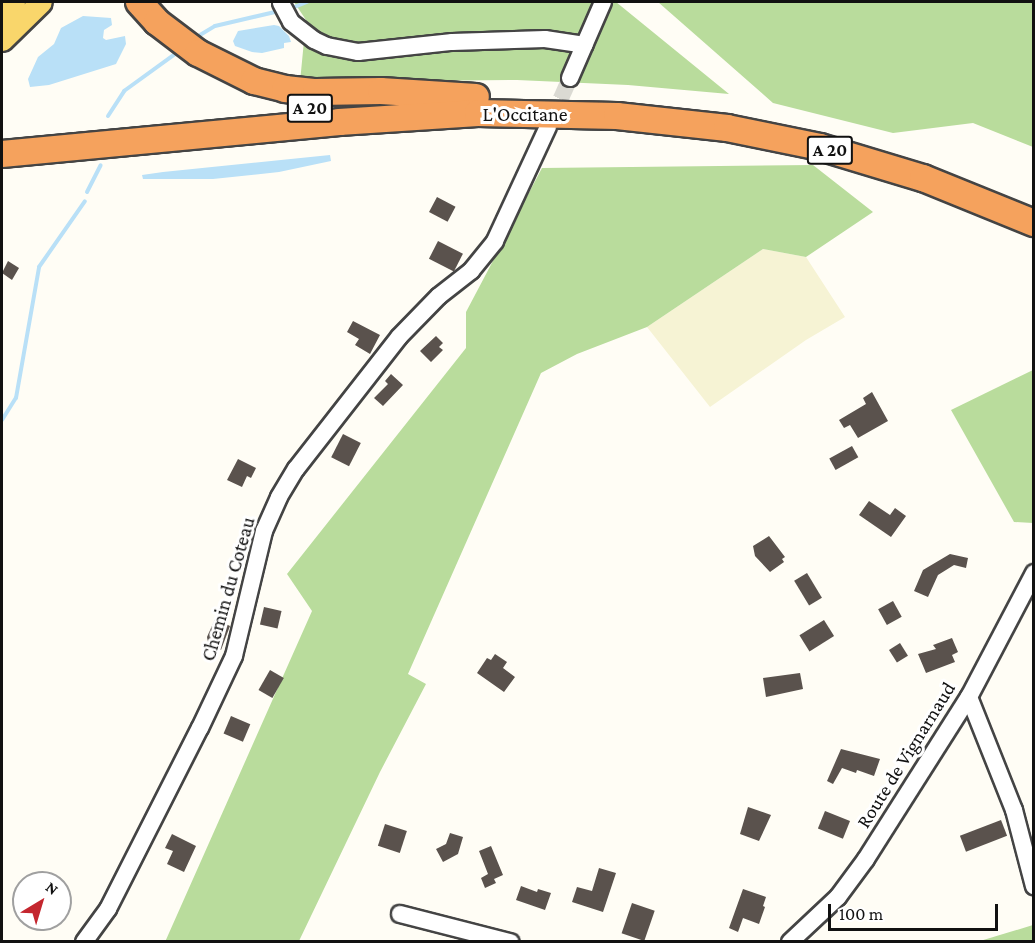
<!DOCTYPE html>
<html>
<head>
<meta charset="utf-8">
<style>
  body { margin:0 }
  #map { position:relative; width:1035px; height:943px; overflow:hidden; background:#fffdf5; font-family:"Crimson Pro",serif }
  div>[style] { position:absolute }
  .farmland>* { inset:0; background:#f6f3d4 }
  .forest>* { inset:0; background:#b9dc9c }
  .water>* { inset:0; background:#b9e0f7 }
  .stream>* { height:4px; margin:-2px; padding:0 2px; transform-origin:2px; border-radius:2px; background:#b9e0f7 }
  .building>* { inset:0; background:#5a524d; transform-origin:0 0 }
  .minor-tunnel>* { height:16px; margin-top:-8px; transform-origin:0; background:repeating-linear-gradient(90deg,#dbdad3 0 16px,transparent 0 24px) }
  .roads { filter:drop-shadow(2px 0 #444) drop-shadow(-2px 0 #444) drop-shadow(0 2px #444) drop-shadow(0 -2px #444) }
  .minor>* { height:16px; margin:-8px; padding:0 8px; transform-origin:8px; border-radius:8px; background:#fff }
  .major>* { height:21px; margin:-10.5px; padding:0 10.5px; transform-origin:10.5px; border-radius:10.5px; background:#f9d66b }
  .highway>* { height:26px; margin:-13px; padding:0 13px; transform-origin:13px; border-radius:13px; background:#f5a25d }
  span { translate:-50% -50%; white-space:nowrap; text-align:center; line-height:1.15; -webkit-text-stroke:6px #fff; paint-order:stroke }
  .shield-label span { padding:2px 4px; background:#fff; border:2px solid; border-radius:4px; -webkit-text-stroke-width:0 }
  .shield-label { font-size:18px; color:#111; font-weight:700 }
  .street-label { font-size:20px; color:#111 }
  .frame { position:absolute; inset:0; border:3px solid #111; pointer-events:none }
  .north { position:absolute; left:12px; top:871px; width:60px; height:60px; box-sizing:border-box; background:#fff; border:2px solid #a0a0a0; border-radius:50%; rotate:38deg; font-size:16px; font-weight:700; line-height:24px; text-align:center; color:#111 }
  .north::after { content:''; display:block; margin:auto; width:21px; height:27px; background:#c4262e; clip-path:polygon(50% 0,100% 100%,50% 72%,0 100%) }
  .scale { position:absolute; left:828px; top:904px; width:170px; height:27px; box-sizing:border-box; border:3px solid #111; border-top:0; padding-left:8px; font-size:18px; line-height:21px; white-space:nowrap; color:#111; -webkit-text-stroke:4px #fff; paint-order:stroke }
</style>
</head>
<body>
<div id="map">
  <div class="farmland">
    <div style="clip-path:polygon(763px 249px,806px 257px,845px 317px,806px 340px,710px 407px,647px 327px)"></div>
  </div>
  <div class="forest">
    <div style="clip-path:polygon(294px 2px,616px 2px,729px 94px,628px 85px,517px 80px,300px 82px,306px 20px)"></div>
    <div style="clip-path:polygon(658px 2px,1033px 2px,1033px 147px,973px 123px,893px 133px,773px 103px)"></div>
    <div style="clip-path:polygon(813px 165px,873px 212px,806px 257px,763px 249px,647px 327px,577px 354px,541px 373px,408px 674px,426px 684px,380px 772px,299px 941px,165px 942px,312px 611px,287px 574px,466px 348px,466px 312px,542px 168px)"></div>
    <div style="clip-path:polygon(1033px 370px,1033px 523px,1014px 522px,951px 410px)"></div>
    <div style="clip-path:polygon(1033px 925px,1033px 941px,980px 941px)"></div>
  </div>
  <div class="water">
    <div style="clip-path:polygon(83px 16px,111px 18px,112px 25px,104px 30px,103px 38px,106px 40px,125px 36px,126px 44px,116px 64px,49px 85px,30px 87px,28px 79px,38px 57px,54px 44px,61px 28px)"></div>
    <div style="clip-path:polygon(274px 25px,279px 26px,289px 36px,291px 42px,284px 43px,284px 48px,262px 53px,252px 52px,235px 46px,233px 41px,238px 31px)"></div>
    <div style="clip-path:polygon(330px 155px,331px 161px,279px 172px,213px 179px,143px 179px,142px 175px,163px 172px)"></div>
  </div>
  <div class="stream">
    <div style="left:292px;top:8px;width:16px;rotate:-22deg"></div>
    <div style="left:195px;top:38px;width:23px;rotate:-31deg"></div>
    <div style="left:215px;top:26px;width:66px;rotate:-13.2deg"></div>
    <div style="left:108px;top:116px;width:30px;rotate:-57deg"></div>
    <div style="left:124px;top:91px;width:68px;rotate:-36deg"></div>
    <div style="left:87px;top:192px;width:30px;rotate:-63deg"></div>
    <div style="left:2px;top:420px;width:26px;rotate:-58deg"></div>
    <div style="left:16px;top:398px;width:133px;rotate:-80deg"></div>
    <div style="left:39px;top:267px;width:80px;rotate:-55.1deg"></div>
  </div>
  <div class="building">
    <div style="left:437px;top:197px;width:21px;height:17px;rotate:28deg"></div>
    <div style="left:438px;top:241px;width:28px;height:20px;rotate:27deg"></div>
    <div style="clip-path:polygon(8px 261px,19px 268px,12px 280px,2px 273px)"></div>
    <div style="clip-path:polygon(353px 321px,380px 335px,370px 354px,355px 345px,359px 339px,347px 332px)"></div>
    <div style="clip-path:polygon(436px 336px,443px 343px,439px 347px,443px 350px,431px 362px,420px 351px)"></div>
    <div style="clip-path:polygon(391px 374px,403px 385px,383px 406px,374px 398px,388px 384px,385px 381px)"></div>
    <div style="clip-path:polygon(872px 392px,888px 421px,858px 438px,850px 425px,844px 428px,839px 420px,866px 404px,863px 398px)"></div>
    <div style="left:343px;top:434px;width:20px;height:26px;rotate:27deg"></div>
    <div style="left:852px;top:446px;width:13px;height:26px;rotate:61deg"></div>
    <div style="clip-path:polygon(238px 459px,256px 468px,251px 478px,247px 476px,242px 487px,227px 480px)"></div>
    <div style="clip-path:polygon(869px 501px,890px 515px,895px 508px,906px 516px,891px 537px,859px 515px)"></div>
    <div style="clip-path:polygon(769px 536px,785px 557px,782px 559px,784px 562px,770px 572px,755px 556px,753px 546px)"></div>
    <div style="clip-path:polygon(950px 554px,968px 558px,966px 568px,954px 565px,938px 575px,928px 597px,914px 591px,923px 570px)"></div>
    <div style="left:807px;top:573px;width:29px;height:15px;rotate:59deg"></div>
    <div style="left:893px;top:601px;width:18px;height:17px;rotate:61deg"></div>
    <div style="left:264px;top:607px;width:18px;height:18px;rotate:13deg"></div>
    <div style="clip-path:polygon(215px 619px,230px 626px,221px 650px,208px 643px,207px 637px)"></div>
    <div style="left:824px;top:620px;width:19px;height:29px;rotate:58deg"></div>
    <div style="clip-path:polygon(952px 638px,958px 652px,952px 655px,955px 662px,926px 673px,918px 654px,936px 649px,933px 645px)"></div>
    <div style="left:900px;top:643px;width:15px;height:13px;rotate:58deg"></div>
    <div style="clip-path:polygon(495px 654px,507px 662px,503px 668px,515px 677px,504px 692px,477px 673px,487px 658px,491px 660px)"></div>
    <div style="left:270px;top:670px;width:16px;height:23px;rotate:30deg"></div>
    <div style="clip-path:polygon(800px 673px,803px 689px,766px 697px,763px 678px)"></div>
    <div style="left:231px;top:716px;width:21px;height:19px;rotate:23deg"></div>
    <div style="clip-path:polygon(841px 749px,880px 759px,874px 776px,857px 770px,856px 773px,842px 768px,833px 784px,827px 781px)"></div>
    <div style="clip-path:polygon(748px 807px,771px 815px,759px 841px,740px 834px)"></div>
    <div style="left:825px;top:811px;width:27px;height:19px;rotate:22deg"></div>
    <div style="left:1001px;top:820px;width:17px;height:44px;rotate:69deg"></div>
    <div style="left:385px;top:824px;width:23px;height:23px;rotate:18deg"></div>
    <div style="clip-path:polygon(450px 833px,463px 837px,458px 854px,443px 862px,436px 849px,446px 844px)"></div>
    <div style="clip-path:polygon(172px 834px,196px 846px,184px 872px,167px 864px,173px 851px,165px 848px)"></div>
    <div style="clip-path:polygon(491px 846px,503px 875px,494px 879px,496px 883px,485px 888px,481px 878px,488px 874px,479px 851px)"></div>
    <div style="clip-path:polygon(599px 868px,616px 873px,603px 912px,572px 902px,577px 887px,592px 891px)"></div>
    <div style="clip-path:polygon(521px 886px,537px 892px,538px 889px,551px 893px,545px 910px,516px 900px)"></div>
    <div style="clip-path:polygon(743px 889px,766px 897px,763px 906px,765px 907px,759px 924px,743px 918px,738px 932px,729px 928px)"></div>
    <div style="left:632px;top:903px;width:24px;height:32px;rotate:19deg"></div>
  </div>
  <div class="minor-tunnel">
    <div style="left:551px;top:121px;width:47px;rotate:-66.2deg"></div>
  </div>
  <div class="roads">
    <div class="minor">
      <div style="left:281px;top:3px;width:21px;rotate:62deg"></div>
      <div style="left:291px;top:22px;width:29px;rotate:38deg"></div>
      <div style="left:314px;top:40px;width:14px;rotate:25deg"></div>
      <div style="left:327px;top:46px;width:32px;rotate:11deg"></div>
      <div style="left:358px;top:52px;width:95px;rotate:-6.1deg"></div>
      <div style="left:452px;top:42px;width:93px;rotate:-1.8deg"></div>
      <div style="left:545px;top:39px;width:40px;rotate:8.5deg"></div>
      <div style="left:570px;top:78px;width:83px;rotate:-66.5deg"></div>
      <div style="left:969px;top:697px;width:122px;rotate:68.3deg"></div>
      <div style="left:1014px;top:810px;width:79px;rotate:75.3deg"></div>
      <div style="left:400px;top:914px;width:114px;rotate:14.3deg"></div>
      <div style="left:84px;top:942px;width:41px;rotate:-54deg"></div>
      <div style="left:108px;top:909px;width:203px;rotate:-63.1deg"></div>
      <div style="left:200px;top:728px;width:80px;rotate:-64.7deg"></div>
      <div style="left:234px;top:656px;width:129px;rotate:-76.5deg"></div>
      <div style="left:264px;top:531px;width:37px;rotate:-66deg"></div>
      <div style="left:279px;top:497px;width:33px;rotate:-59deg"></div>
      <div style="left:296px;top:469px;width:167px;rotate:-52deg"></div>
      <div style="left:399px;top:337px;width:57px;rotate:-45.7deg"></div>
      <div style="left:439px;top:296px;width:41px;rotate:-38deg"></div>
      <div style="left:471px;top:271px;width:38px;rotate:-51deg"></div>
      <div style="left:495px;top:241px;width:126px;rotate:-65.1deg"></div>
      <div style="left:790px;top:942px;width:66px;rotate:-43.2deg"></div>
      <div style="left:838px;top:897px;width:47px;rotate:-53.6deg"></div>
      <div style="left:866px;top:859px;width:192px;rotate:-57.6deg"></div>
      <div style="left:969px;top:697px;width:140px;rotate:-62.3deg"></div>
    </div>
    <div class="major">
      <div style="left:2px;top:19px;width:21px;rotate:-55deg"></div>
      <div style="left:2px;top:40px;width:54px;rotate:-44.3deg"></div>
    </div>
    <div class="highway">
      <div style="left:139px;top:2px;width:27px;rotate:48deg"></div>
      <div style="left:157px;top:22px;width:51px;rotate:37.1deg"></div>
      <div style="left:198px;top:53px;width:63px;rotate:26.6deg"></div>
      <div style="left:254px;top:81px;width:32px;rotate:14deg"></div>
      <div style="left:285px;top:89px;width:31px;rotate:6deg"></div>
      <div style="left:316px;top:92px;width:65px;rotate:-0.9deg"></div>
      <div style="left:381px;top:91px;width:95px;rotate:3.6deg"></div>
      <div style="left:2px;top:154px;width:339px;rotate:-5.4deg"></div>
      <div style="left:339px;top:122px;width:139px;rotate:-3.7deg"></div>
      <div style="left:478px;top:113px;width:139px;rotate:1.2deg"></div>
      <div style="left:617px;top:116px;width:111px;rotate:6.2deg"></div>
      <div style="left:727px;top:128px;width:95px;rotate:11.5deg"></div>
      <div style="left:820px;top:147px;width:108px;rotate:16.8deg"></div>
      <div style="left:923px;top:178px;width:120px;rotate:22.1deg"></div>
    </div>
  </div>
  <div class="shield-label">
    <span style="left:310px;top:108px">A 20</span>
    <span style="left:830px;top:150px">A 20</span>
  </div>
  <div class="street-label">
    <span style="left:525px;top:114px">L'Occitane</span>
    <span style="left:228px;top:589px;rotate:-74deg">Chemin du Coteau</span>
    <span style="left:906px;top:755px;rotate:-58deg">Route de Vignarnaud</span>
  </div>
  <div class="frame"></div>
  <div class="north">N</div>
  <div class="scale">100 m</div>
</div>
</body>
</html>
